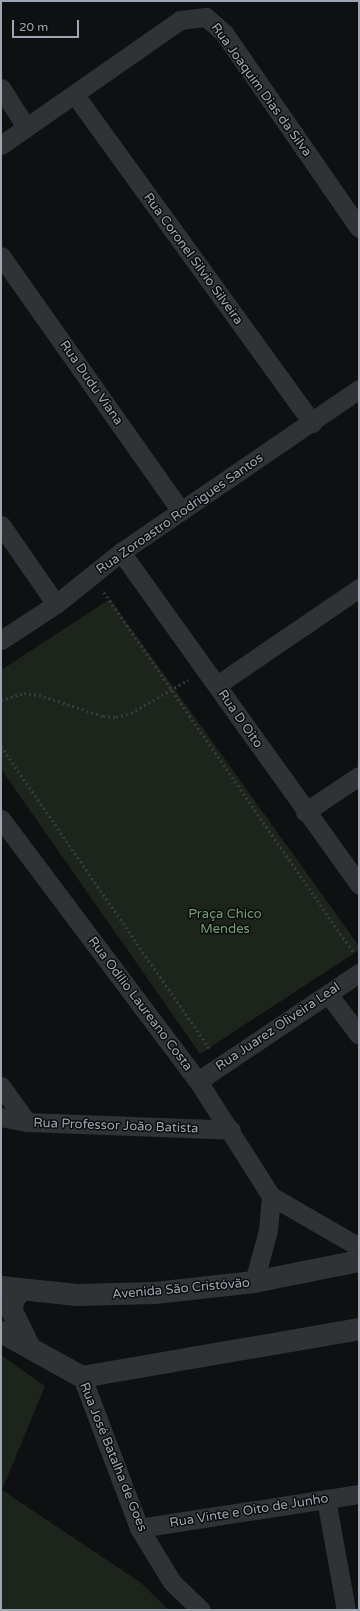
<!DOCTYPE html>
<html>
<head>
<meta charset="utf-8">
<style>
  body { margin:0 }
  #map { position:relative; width:360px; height:1611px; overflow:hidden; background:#0f1011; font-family:"Varela Round",sans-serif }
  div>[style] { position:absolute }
  .green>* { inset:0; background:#1c241c }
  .path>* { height:2.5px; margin-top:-1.25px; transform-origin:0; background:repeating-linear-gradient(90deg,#36393d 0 2px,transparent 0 5px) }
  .minor>* { height:19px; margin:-9.5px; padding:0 9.5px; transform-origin:9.5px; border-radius:9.5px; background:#303236 }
  .tertiary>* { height:22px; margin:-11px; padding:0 11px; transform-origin:11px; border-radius:11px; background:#303236 }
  span { translate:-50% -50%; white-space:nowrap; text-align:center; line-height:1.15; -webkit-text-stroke:3px #0b0b0c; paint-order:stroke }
  .street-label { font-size:13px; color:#9fa6b3 }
  .park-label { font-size:13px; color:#74a075 }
  .frame { position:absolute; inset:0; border:2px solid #9fa6b3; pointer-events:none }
  .scale { position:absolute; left:12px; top:20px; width:67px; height:18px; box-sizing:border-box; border:2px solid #9fa6b3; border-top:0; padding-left:5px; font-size:12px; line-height:14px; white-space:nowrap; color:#9fa6b3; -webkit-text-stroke:3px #0b0b0c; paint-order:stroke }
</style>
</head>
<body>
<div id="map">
  <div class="green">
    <div style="clip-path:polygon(110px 599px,359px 946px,359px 950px,200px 1054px,1px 769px,1px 670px)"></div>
    <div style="clip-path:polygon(1px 1355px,45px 1386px,2px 1490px,140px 1582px,169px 1610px,1px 1610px)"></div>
  </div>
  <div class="path">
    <div style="left:104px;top:592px;width:439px;rotate:55.3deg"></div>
    <div style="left:1px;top:700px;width:24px;rotate:-17deg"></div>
    <div style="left:24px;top:693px;width:15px;rotate:8deg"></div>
    <div style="left:39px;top:695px;width:67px;rotate:18.2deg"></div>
    <div style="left:103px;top:716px;width:13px;rotate:4deg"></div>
    <div style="left:116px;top:717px;width:16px;rotate:-15deg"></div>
    <div style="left:131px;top:713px;width:66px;rotate:-30.1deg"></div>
    <div style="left:1px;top:746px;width:368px;rotate:55.4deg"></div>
  </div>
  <div class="minor">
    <div style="left:1px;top:88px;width:46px;rotate:57.3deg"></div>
    <div style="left:75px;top:95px;width:405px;rotate:54.1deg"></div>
    <div style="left:1px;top:145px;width:218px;rotate:-34.9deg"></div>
    <div style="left:180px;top:20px;width:26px;rotate:-7deg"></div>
    <div style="left:206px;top:17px;width:24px;rotate:42deg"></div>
    <div style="left:224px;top:33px;width:237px;rotate:55.3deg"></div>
    <div style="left:1px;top:256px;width:312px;rotate:54.8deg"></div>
    <div style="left:1px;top:525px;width:96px;rotate:55.2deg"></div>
    <div style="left:121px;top:552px;width:409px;rotate:54.4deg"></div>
    <div style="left:1px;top:640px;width:66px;rotate:-33.2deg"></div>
    <div style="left:56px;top:604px;width:83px;rotate:-38.7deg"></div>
    <div style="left:121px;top:552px;width:288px;rotate:-34.4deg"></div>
    <div style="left:217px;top:685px;width:172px;rotate:-34.3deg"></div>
    <div style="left:305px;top:812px;width:65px;rotate:-33.7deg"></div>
    <div style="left:1px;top:819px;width:328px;rotate:53.1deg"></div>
    <div style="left:198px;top:1081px;width:136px;rotate:57.6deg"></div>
    <div style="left:271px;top:1196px;width:102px;rotate:30.1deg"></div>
    <div style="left:328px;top:994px;width:51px;rotate:52.9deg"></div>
    <div style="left:198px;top:1081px;width:194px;rotate:-33.9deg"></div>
    <div style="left:1px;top:1086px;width:44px;rotate:54.2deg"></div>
    <div style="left:1px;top:1117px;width:26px;rotate:11deg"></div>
    <div style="left:27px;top:1122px;width:204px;rotate:2.2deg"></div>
    <div style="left:254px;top:1282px;width:54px;rotate:-74.9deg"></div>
    <div style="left:268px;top:1230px;width:34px;rotate:-85deg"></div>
    <div style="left:82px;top:1377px;width:161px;rotate:69.3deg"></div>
    <div style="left:139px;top:1528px;width:63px;rotate:58.6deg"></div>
    <div style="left:172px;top:1582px;width:40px;rotate:44deg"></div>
    <div style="left:326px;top:1499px;width:113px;rotate:79.8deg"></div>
    <div style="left:139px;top:1528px;width:223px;rotate:-8.8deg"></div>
  </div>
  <div class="tertiary">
    <div style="left:1px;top:1287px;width:76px;rotate:6deg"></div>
    <div style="left:77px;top:1295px;width:78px;rotate:-1.5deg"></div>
    <div style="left:155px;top:1293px;width:100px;rotate:-6.3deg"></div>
    <div style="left:254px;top:1282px;width:107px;rotate:-11.3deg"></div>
    <div style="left:21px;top:1291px;width:12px;rotate:132deg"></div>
    <div style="left:13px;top:1300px;width:11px;rotate:95deg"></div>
    <div style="left:12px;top:1311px;width:41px;rotate:64.1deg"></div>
    <div style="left:1px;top:1332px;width:93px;rotate:29.1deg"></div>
    <div style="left:82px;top:1377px;width:281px;rotate:-9.8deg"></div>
  </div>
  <div class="street-label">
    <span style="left:261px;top:90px;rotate:54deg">Rua Joaquim Dias da Silva</span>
    <span style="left:193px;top:259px;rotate:54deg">Rua Coronel Silvio Silveira</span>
    <span style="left:91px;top:383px;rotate:55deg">Rua Dudu Viana</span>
    <span style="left:180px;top:514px;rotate:-35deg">Rua Zoroastro Rodrigues Santos</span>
    <span style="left:240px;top:719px;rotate:55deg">Rua D Oito</span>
    <span style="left:140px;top:1004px;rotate:53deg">Rua Odílio Laureano Costa</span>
    <span style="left:278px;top:1027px;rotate:-34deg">Rua Juarez Oliveira Leal</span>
    <span style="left:116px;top:1126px;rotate:2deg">Rua Professor João Batista</span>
    <span style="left:181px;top:1289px;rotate:-5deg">Avenida São Cristóvão</span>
    <span style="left:113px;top:1457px;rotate:68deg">Rua José Batalha de Goes</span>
    <span style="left:249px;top:1511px;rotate:-9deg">Rua Vinte e Oito de Junho</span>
  </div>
  <div class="park-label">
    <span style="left:225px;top:922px">Praça Chico<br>Mendes</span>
  </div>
  <div class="frame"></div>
  <div class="scale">20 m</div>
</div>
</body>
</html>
